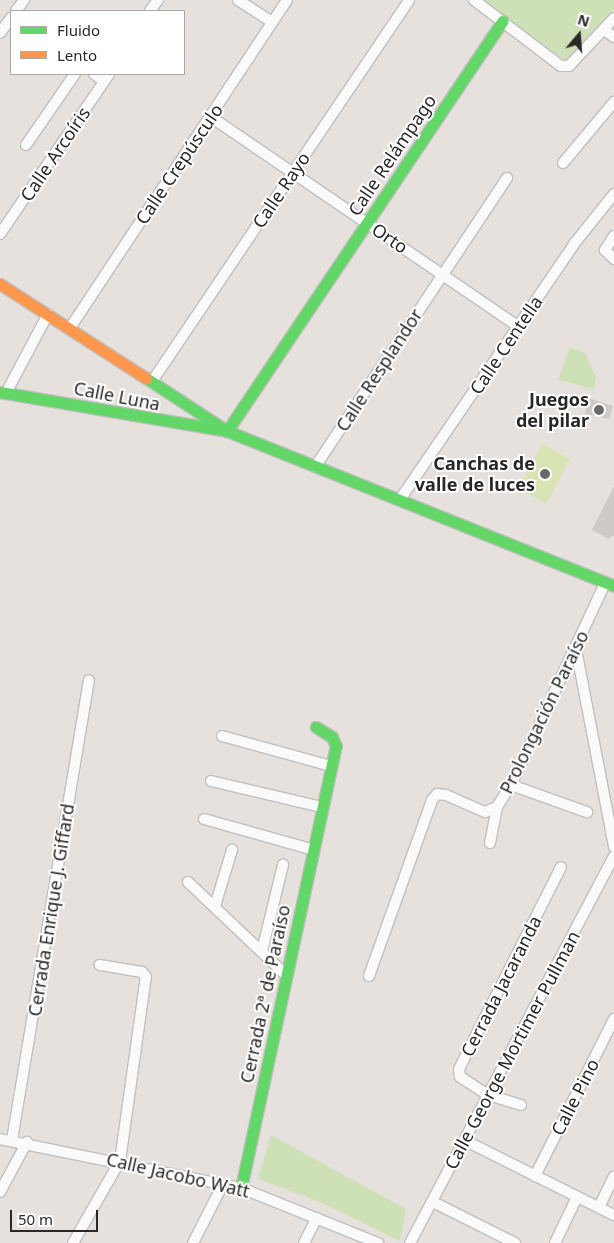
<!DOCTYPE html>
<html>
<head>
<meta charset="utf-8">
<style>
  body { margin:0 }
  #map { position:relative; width:614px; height:1243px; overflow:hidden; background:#e6e1dd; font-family:"Noto Sans",sans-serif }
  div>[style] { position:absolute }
  .green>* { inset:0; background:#cee0b6 }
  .pitch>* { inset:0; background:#d9e4b4; transform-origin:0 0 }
  .building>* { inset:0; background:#cdcac7 }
  .roads { filter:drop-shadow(1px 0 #c0bfbf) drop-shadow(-1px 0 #c0bfbf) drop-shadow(0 1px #c0bfbf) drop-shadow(0 -1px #c0bfbf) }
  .street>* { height:10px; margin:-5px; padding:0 5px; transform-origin:5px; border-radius:5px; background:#fbfafa }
  .fast>* { height:11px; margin:-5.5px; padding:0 5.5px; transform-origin:5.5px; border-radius:5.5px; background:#63d668 }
  .slow>* { height:11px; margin:-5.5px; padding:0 5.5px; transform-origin:5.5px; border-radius:5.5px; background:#ff974d }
  .dots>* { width:14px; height:14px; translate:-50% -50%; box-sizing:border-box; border:2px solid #fff; border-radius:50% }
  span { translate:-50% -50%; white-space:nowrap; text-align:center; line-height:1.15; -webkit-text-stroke:4px #fff; paint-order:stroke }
  .street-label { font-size:18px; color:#282828 }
  .poi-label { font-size:18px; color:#282828; font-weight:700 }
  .right { translate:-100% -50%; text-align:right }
  .legend { position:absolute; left:10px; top:10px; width:175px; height:65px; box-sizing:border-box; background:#fff; border:1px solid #a9a9a9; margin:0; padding:6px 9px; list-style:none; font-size:15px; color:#282828 }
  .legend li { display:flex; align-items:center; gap:10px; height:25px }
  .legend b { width:25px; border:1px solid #a9a9a9 }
  .north { position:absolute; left:554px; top:10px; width:50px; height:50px; -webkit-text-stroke:4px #fff; paint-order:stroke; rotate:18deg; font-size:14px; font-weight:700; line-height:20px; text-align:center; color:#282828 }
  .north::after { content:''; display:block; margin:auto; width:18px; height:22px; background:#282828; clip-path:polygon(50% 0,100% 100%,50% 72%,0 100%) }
  .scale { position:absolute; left:10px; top:1210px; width:88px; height:22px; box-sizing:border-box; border:2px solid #282828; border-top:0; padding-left:6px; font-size:15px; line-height:18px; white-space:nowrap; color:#282828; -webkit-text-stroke:4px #fff; paint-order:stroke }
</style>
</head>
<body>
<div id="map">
  <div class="green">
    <div style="clip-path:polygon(482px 0,614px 0,614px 10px,567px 62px)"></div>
    <div style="clip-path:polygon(570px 347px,585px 353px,596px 378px,594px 389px,558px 380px)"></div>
    <div style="clip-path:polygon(271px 1135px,406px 1209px,400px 1241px,320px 1202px,258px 1179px)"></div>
  </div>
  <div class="pitch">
    <div style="left:542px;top:444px;width:32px;height:51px;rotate:28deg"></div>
  </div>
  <div class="building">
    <div style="clip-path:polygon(588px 398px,613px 406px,609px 419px,585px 414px)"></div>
    <div style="clip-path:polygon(614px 486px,614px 535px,609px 539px,592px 530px)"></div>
  </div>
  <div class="roads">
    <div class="street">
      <div style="left:238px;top:0;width:40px;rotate:32.9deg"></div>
      <div style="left:474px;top:0;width:109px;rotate:37.2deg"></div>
      <div style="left:561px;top:66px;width:8px"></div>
      <div style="left:569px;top:66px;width:66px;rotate:-46.8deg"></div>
      <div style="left:16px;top:11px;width:14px;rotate:-54deg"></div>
      <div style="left:150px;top:11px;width:14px;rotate:-54deg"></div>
      <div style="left:604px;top:30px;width:12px;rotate:35deg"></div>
      <div style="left:0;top:33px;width:19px;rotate:-54deg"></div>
      <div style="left:94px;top:74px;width:12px;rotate:35deg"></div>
      <div style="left:211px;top:117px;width:373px;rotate:34.3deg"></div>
      <div style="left:26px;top:145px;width:86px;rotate:-55.4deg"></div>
      <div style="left:563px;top:163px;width:80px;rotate:-50.1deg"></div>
      <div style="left:0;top:234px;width:194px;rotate:-55.7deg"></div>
      <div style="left:614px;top:236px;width:17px;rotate:123deg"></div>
      <div style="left:605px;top:250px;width:13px;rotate:45deg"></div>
      <div style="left:70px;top:328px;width:393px;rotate:-56.5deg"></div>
      <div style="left:153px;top:380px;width:458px;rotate:-56deg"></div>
      <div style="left:6px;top:393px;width:89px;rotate:-62deg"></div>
      <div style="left:315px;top:467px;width:347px;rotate:-56.4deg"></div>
      <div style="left:401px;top:498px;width:307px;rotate:-55.7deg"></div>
      <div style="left:574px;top:244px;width:64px;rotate:-51.3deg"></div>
      <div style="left:576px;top:649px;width:202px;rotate:79.1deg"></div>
      <div style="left:222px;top:736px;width:113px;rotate:15.4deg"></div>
      <div style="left:211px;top:781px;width:114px;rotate:13.2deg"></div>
      <div style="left:511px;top:785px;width:81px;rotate:19.6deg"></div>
      <div style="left:204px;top:819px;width:114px;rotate:15.7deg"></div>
      <div style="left:490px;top:843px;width:37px;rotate:-79deg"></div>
      <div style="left:497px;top:807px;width:26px;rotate:-58deg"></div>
      <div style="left:511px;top:785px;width:223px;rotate:-65deg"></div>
      <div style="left:188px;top:882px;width:137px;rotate:43.5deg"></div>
      <div style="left:215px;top:906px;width:59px;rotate:-73.1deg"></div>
      <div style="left:262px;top:951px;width:89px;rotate:-76.3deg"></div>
      <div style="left:369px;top:976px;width:187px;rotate:-70.3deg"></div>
      <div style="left:432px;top:800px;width:8px;rotate:-50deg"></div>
      <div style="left:437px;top:794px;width:9px;rotate:6deg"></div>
      <div style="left:446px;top:795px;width:43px;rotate:23.6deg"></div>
      <div style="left:485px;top:812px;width:13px;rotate:-23deg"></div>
      <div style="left:521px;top:1105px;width:34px;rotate:-163deg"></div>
      <div style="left:488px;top:1095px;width:33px;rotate:-147deg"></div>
      <div style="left:460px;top:1077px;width:8px;rotate:-97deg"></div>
      <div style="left:459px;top:1069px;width:226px;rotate:-63.2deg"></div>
      <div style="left:0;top:1139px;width:246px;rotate:11.5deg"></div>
      <div style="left:241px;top:1188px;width:148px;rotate:21.9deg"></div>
      <div style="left:12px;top:1140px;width:466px;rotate:-80.5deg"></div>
      <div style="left:464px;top:1140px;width:168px;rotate:26.6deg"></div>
      <div style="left:535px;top:1176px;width:176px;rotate:-63.3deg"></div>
      <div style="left:0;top:1192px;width:57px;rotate:-61.6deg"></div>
      <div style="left:433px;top:1202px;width:92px;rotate:26.6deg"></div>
      <div style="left:599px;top:1207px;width:34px;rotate:-64deg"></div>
      <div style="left:73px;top:1243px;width:95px;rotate:-60.2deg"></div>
      <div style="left:120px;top:1161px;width:186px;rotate:-82deg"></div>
      <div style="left:146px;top:977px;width:6px;rotate:-129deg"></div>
      <div style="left:142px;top:972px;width:43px;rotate:-170.5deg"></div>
      <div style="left:193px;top:1243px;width:66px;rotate:-63deg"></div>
      <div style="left:304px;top:1243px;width:28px;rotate:-63deg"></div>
      <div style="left:410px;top:1243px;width:437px;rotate:-62.2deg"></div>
      <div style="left:555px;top:1243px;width:51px;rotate:-64.4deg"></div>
    </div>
    <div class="fast">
      <div style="left:146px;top:378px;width:97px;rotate:33.2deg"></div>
      <div style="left:227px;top:431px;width:417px;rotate:21.8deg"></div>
      <div style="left:0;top:392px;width:230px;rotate:9.7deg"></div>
      <div style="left:227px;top:431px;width:494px;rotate:-56.1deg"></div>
      <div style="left:241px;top:1188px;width:452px;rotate:-77.9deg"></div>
      <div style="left:336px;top:746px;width:10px;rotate:-114deg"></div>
      <div style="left:332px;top:737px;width:19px;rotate:-148deg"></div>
    </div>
    <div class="slow">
      <div style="left:0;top:284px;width:174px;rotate:32.8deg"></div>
    </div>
  </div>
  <div class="dots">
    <div style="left:599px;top:410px;background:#6a6967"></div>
    <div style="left:545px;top:474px;background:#6a6967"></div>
  </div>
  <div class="street-label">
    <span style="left:55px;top:154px;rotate:-56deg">Calle Arcoíris</span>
    <span style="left:392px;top:155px;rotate:-56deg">Calle Relámpago</span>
    <span style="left:179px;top:164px;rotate:-56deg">Calle Crepúsculo</span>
    <span style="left:281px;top:190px;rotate:-56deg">Calle Rayo</span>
    <span style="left:390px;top:238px;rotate:34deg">Orto</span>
    <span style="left:506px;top:345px;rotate:-56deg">Calle Centella</span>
    <span style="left:379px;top:370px;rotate:-57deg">Calle Resplandor</span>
    <span style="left:117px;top:396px;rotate:11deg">Calle Luna</span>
    <span style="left:544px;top:712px;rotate:-64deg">Prolongación Paraíso</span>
    <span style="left:51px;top:910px;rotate:-81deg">Cerrada Enrique J. Giffard</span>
    <span style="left:501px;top:986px;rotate:-63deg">Cerrada Jacaranda</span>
    <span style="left:265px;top:994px;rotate:-78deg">Cerrada 2ª de Paraíso</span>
    <span style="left:512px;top:1050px;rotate:-62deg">Calle George Mortimer Pullman</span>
    <span style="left:575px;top:1097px;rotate:-63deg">Calle Pino</span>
    <span style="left:178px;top:1175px;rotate:13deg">Calle Jacobo Watt</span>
  </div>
  <div class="poi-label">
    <span class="right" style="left:589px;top:410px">Juegos<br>del pilar</span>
    <span class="right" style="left:535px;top:474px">Canchas de<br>valle de luces</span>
  </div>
  <ul class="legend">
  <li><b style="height:6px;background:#63d668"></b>Fluido</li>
  <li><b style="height:6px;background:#ff974d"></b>Lento</li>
  </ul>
  <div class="north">N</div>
  <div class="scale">50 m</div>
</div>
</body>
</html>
